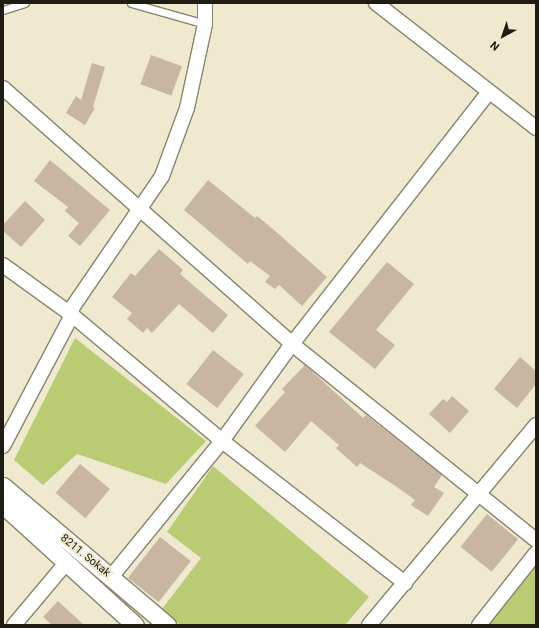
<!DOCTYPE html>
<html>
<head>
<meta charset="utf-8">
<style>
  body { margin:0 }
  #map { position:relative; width:539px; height:628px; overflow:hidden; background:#eee9cf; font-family:Roboto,sans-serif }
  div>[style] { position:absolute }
  .green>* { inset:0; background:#bacc73 }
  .building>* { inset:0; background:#c8b5a2; transform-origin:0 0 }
  .roads { filter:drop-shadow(1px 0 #89846d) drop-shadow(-1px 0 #89846d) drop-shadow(0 1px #89846d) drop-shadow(0 -1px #89846d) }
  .service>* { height:7px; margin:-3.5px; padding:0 3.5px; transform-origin:3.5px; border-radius:3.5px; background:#fff }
  .minor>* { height:14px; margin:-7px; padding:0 7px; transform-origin:7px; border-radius:7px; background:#fff }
  .tertiary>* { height:17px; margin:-8.5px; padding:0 8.5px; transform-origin:8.5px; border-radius:8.5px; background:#fff }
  span { translate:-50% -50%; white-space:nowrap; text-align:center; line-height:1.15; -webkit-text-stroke:4px #eee9cf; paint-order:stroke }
  .street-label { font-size:11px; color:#1f1d13 }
  .frame { position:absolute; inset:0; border:4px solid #1f1d13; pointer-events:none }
  .north { position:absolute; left:483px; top:16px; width:40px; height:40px; -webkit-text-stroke:3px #eee9cf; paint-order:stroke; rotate:220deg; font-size:11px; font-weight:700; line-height:16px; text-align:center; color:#1f1d13 }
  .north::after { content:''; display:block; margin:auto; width:14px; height:18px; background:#1f1d13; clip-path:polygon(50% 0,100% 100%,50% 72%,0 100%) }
</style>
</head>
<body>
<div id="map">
  <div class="green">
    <div style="clip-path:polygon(75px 338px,206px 441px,166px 484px,77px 454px,43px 485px,14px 460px)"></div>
    <div style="clip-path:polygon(213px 466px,369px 597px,345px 625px,180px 625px,162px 609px,201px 558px,167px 532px)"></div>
    <div style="clip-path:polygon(536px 563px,536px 625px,489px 625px)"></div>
  </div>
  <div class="building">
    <div style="left:151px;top:55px;width:33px;height:31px;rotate:20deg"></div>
    <div style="clip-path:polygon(92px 63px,105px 67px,93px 107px,95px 108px,85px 125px,66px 113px,76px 96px,81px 100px)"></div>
    <div style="clip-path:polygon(50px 160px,110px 210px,80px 246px,68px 236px,79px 223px,65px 211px,68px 207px,34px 181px)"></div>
    <div style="clip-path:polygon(208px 180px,255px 218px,257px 216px,274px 230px,327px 277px,302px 306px,279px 285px,275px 289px,265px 282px,270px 276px,250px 261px,248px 264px,184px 210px)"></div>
    <div style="clip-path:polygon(25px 201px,45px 220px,21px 247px,3px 231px,3px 225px)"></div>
    <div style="clip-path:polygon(159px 249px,183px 270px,180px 274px,228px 315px,213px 333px,179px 304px,152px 333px,147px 328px,143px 333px,127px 319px,132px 313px,112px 297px,131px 273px,135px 276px)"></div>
    <div style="clip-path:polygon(387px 262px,414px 284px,376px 330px,395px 345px,375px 369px,329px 332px)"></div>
    <div style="left:213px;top:350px;width:39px;height:43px;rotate:38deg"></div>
    <div style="clip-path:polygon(520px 357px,536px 371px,536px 384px,517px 408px,494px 389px)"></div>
    <div style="clip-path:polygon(305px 365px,363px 418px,366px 415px,442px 475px,434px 487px,444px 493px,428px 516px,411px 505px,415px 500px,397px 487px,360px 463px,357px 467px,336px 448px,339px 445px,311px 421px,285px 452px,255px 426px,285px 392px,282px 389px)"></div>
    <div style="clip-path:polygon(452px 396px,469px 411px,450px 433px,429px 414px,443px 399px,447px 402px)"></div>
    <div style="left:80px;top:464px;width:39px;height:38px;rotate:40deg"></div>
    <div style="left:487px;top:514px;width:40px;height:42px;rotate:39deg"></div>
    <div style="left:160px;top:537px;width:39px;height:52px;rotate:38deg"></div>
    <div style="clip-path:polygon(58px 601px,84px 625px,52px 625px,43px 617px)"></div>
  </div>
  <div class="roads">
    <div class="service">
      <div style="left:131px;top:3px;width:77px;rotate:15.8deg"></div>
      <div style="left:3px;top:10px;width:23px;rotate:-18deg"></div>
    </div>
    <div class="minor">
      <div style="left:376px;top:3px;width:203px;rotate:38deg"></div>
      <div style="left:3px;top:88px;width:386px;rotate:41.5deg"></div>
      <div style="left:292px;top:344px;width:313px;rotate:38.8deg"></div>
      <div style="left:3px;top:265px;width:85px;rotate:35.9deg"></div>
      <div style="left:72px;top:315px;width:196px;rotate:40deg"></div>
      <div style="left:222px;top:441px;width:232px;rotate:37.8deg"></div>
      <div style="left:3px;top:446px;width:148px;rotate:-62.2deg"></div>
      <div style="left:72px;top:315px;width:7px;rotate:-90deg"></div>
      <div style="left:72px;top:308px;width:160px;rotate:-55.7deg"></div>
      <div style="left:162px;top:176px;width:72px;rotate:-69.8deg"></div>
      <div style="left:187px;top:108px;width:86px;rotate:-77.9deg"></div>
      <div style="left:205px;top:24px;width:21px;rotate:-90deg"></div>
      <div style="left:111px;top:577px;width:176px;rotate:-50.8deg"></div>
      <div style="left:222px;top:441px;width:120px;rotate:-54.2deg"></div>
      <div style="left:292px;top:344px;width:320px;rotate:-52deg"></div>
      <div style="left:14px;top:625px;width:81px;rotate:-50deg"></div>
      <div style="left:369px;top:625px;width:261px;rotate:-50.1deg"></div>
      <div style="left:479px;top:625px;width:92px;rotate:-51.6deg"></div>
    </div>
    <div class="tertiary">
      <div style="left:3px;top:486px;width:215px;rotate:40.3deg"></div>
      <div style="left:3px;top:505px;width:178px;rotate:42.3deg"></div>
    </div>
  </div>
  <div class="street-label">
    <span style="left:85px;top:556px;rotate:39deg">8211. Sokak</span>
  </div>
  <div class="frame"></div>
  <div class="north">N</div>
</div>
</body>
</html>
